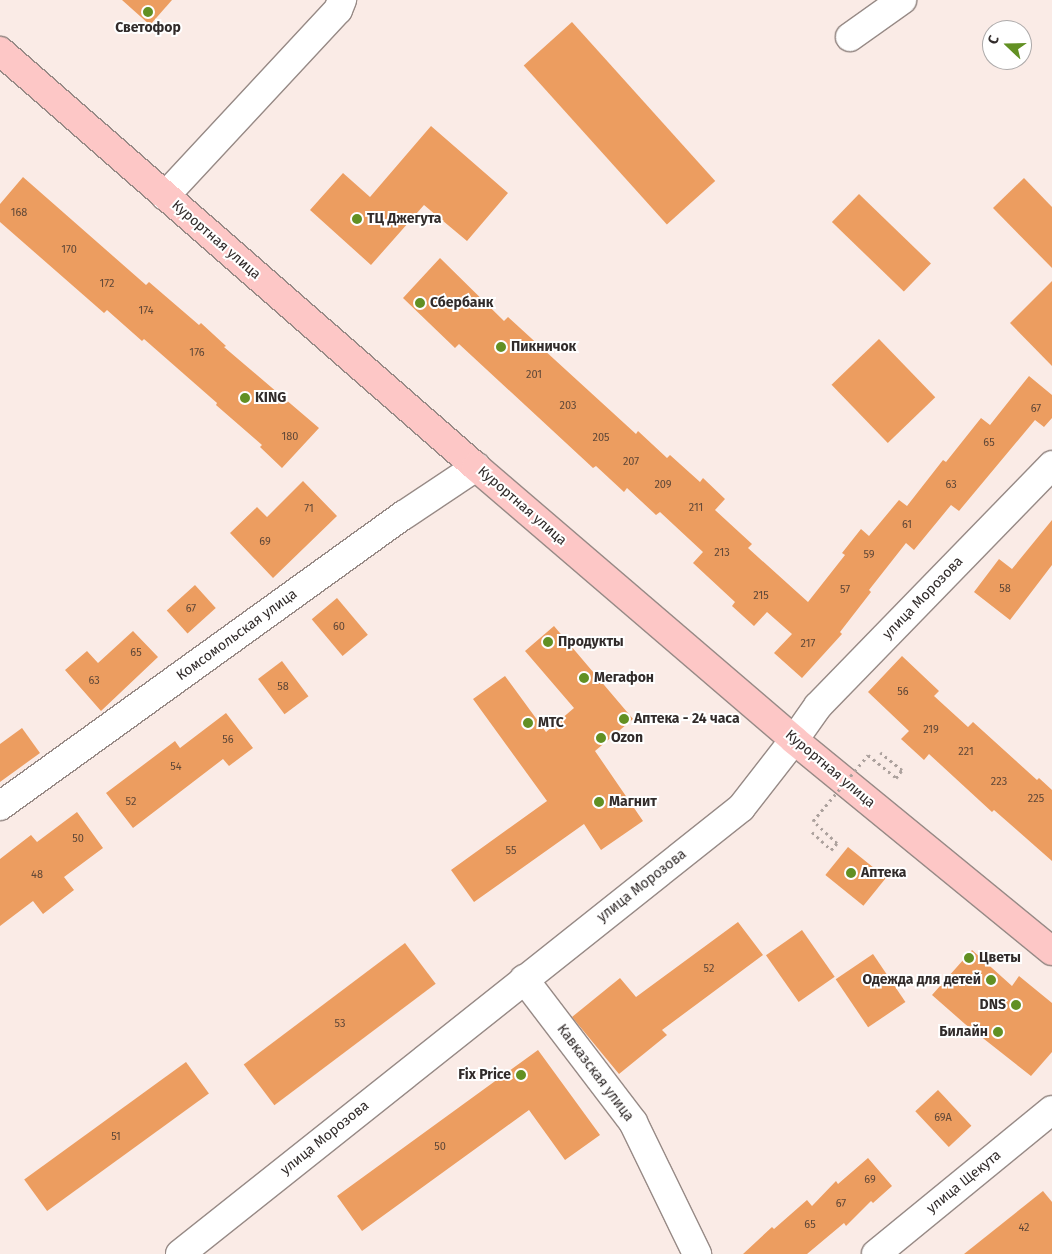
<!DOCTYPE html>
<html>
<head>
<meta charset="utf-8">
<style>
  body { margin:0 }
  #map { position:relative; width:1052px; height:1254px; overflow:hidden; background:#faebe6; font-family:"Fira Sans",sans-serif }
  div>[style] { position:absolute }
  .building>* { inset:0; background:#ec9d60; transform-origin:0 0 }
  .path>* { height:3px; margin-top:-1.5px; transform-origin:0; background:repeating-linear-gradient(90deg,#aca19d 0 2.5px,transparent 0 6.5px) }
  .roads { filter:drop-shadow(1px 0 #978a86) drop-shadow(-1px 0 #978a86) drop-shadow(0 1px #978a86) drop-shadow(0 -1px #978a86) }
  .minor>* { height:28px; margin:-14px; padding:0 14px; transform-origin:14px; border-radius:14px; background:#fff }
  .major>* { height:28px; margin:-14px; padding:0 14px; transform-origin:14px; border-radius:14px; background:#fdc7c6 }
  .path-bridge>* { height:3px; margin-top:-1.5px; transform-origin:0; background:repeating-linear-gradient(90deg,#aca19d 0 2.5px,transparent 0 6.5px) }
  .dots>* { width:14px; height:14px; translate:-50% -50%; box-sizing:border-box; border:2px solid #fff; border-radius:50% }
  span { translate:-50% -50%; white-space:nowrap; text-align:center; line-height:1.15; -webkit-text-stroke:4px #fff; paint-order:stroke }
  .number-label { font-size:11px; color:#604838 }
  .number-label span { -webkit-text-stroke-width:0 }
  .poi-label { font-size:14px; color:#312b2a; font-weight:700 }
  .left { translate:0 -50%; text-align:left }
  .right { translate:-100% -50%; text-align:right }
  .street-label { font-size:14px; color:#312b2a }
  .north { position:absolute; left:982px; top:20px; width:50px; height:50px; box-sizing:border-box; background:#fff; border:1px solid #adaaaa; border-radius:50%; rotate:291deg; font-size:14px; font-weight:700; line-height:20px; text-align:center; color:#312b2a }
  .north::after { content:''; display:block; margin:auto; width:18px; height:22px; background:#629023; clip-path:polygon(50% 0,100% 100%,50% 72%,0 100%) }
</style>
</head>
<body>
<div id="map">
  <div class="building">
    <div style="clip-path:polygon(122px 0,172px 0,150px 25px)"></div>
    <div style="left:572px;top:22px;width:214px;height:65px;rotate:48deg"></div>
    <div style="clip-path:polygon(431px 126px,508px 193px,467px 241px,424px 205px,371px 265px,310px 210px,343px 173px,370px 197px)"></div>
    <div style="clip-path:polygon(23px 177px,146px 285px,149px 282px,199px 325px,201px 323px,226px 346px,224px 347px,319px 428px,282px 468px,260px 447px,262px 445px,216px 405px,217px 403px,144px 339px,142px 341px,107px 310px,104px 313px,0 222px,0 204px)"></div>
    <div style="clip-path:polygon(1024px 178px,1052px 207px,1052px 268px,993px 208px)"></div>
    <div style="left:859px;top:194px;width:100px;height:39px;rotate:44deg"></div>
    <div style="clip-path:polygon(440px 258px,504px 321px,508px 317px,636px 434px,638px 431px,667px 458px,670px 455px,700px 482px,703px 478px,725px 499px,715px 510px,752px 544px,748px 548px,808px 602px,845px 555px,842px 553px,861px 529px,869px 536px,899px 500px,907px 506px,943px 460px,946px 462px,981px 418px,990px 425px,1029px 376px,1052px 395px,1052px 418px,1044px 427px,1035px 420px,959px 511px,951px 505px,914px 550px,906px 543px,869px 590px,871px 592px,840px 632px,842px 634px,802px 678px,774px 653px,792px 634px,767px 612px,754px 626px,732px 606px,735px 602px,693px 563px,703px 552px,660px 512px,656px 515px,627px 488px,624px 492px,596px 466px,593px 468px,459px 344px,455px 348px,403px 298px)"></div>
    <div style="clip-path:polygon(1052px 281px,1052px 366px,1010px 323px)"></div>
    <div style="left:879px;top:339px;width:81px;height:66px;rotate:46deg"></div>
    <div style="clip-path:polygon(303px 481px,337px 516px,273px 578px,230px 533px,257px 507px,267px 517px)"></div>
    <div style="clip-path:polygon(1052px 520px,1052px 565px,1010px 620px,974px 592px,999px 559px,1012px 569px)"></div>
    <div style="left:195px;top:585px;width:31px;height:38px;rotate:48deg"></div>
    <div style="left:337px;top:598px;width:48px;height:33px;rotate:50deg"></div>
    <div style="clip-path:polygon(554px 626px,633px 719px,595px 751px,643px 821px,601px 850px,584px 824px,474px 902px,451px 870px,547px 801px,473px 699px,505px 676px,546px 732px,574px 708px,525px 651px)"></div>
    <div style="clip-path:polygon(133px 631px,158px 657px,101px 711px,65px 670px,87px 651px,98px 663px)"></div>
    <div style="clip-path:polygon(902px 656px,939px 691px,934px 696px,968px 727px,973px 722px,1037px 780px,1039px 778px,1052px 790px,1052px 861px,994px 810px,992px 812px,929px 754px,924px 760px,901px 739px,909px 731px,868px 692px)"></div>
    <div style="left:282px;top:661px;width:44px;height:30px;rotate:53deg"></div>
    <div style="clip-path:polygon(226px 713px,253px 748px,229px 766px,223px 759px,133px 828px,106px 793px,175px 741px,180px 748px)"></div>
    <div style="clip-path:polygon(22px 728px,40px 753px,0 782px,0 744px)"></div>
    <div style="clip-path:polygon(77px 812px,103px 848px,64px 877px,74px 890px,43px 914px,33px 901px,0 926px,0 859px,31px 835px,37px 842px)"></div>
    <div style="left:848px;top:847px;width:49px;height:36px;rotate:39deg"></div>
    <div style="clip-path:polygon(738px 922px,763px 955px,662px 1030px,667px 1035px,619px 1074px,572px 1017px,620px 978px,636px 997px)"></div>
    <div style="left:802px;top:930px;width:57px;height:44px;rotate:55deg"></div>
    <div style="left:405px;top:943px;width:51px;height:202px;rotate:53deg"></div>
    <div style="clip-path:polygon(972px 950px,1012px 986px,1019px 976px,1052px 1003px,1052px 1052px,1031px 1076px,965px 1024px,932px 995px)"></div>
    <div style="left:873px;top:954px;width:58px;height:45px;rotate:56deg"></div>
    <div style="clip-path:polygon(538px 1050px,600px 1135px,565px 1160px,529px 1110px,362px 1231px,337px 1196px)"></div>
    <div style="left:186px;top:1062px;width:39px;height:200px;rotate:54deg"></div>
    <div style="left:938px;top:1090px;width:49px;height:31px;rotate:47deg"></div>
    <div style="clip-path:polygon(868px 1158px,892px 1186px,873px 1203px,871px 1201px,846px 1226px,844px 1223px,807px 1254px,743px 1254px,772px 1227px,774px 1229px,807px 1200px,812px 1206px,836px 1181px,838px 1184px)"></div>
    <div style="clip-path:polygon(1043px 1191px,1052px 1202px,1052px 1254px,964px 1254px)"></div>
  </div>
  <div class="path">
    <div style="left:868px;top:755px;width:36px;rotate:39deg"></div>
    <div style="left:896px;top:778px;width:10px;rotate:-53deg"></div>
    <div style="left:902px;top:770px;width:28px;rotate:-141deg"></div>
    <div style="left:812px;top:832px;width:26px;rotate:43deg"></div>
    <div style="left:831px;top:850px;width:9px;rotate:-49deg"></div>
    <div style="left:837px;top:843px;width:33px;rotate:-137deg"></div>
  </div>
  <div class="roads">
    <div class="minor">
      <div style="left:850px;top:37px;width:64px;rotate:-35.4deg"></div>
      <div style="left:165px;top:196px;width:254px;rotate:-47.1deg"></div>
      <div style="left:338px;top:10px;width:11px;rotate:-68deg"></div>
      <div style="left:0;top:806px;width:498px;rotate:-35.8deg"></div>
      <div style="left:404px;top:515px;width:87px;rotate:-33.7deg"></div>
      <div style="left:524px;top:979px;width:180px;rotate:52.7deg"></div>
      <div style="left:633px;top:1122px;width:147px;rotate:64.1deg"></div>
      <div style="left:180px;top:1254px;width:717px;rotate:-38.49deg"></div>
      <div style="left:741px;top:808px;width:86px;rotate:-52.1deg"></div>
      <div style="left:794px;top:740px;width:42px;rotate:-54.8deg"></div>
      <div style="left:818px;top:706px;width:336px;rotate:-45.8deg"></div>
      <div style="left:876px;top:1254px;width:227px;rotate:-39.3deg"></div>
    </div>
    <div class="major">
      <div style="left:0;top:51px;width:632px;rotate:41.15deg"></div>
      <div style="left:476px;top:467px;width:419px;rotate:40.6deg"></div>
      <div style="left:794px;top:740px;width:333px;rotate:39.3deg"></div>
    </div>
  </div>
  <div class="path-bridge">
    <div style="left:813px;top:821px;width:86px;rotate:-50.2deg"></div>
  </div>
  <div class="dots">
    <div style="left:148px;top:12px;background:#629023"></div>
    <div style="left:357px;top:219px;background:#629023"></div>
    <div style="left:420px;top:303px;background:#629023"></div>
    <div style="left:501px;top:347px;background:#629023"></div>
    <div style="left:245px;top:398px;background:#629023"></div>
    <div style="left:548px;top:642px;background:#629023"></div>
    <div style="left:584px;top:678px;background:#629023"></div>
    <div style="left:624px;top:719px;background:#629023"></div>
    <div style="left:528px;top:723px;background:#629023"></div>
    <div style="left:601px;top:738px;background:#629023"></div>
    <div style="left:599px;top:802px;background:#629023"></div>
    <div style="left:851px;top:873px;background:#629023"></div>
    <div style="left:969px;top:958px;background:#629023"></div>
    <div style="left:991px;top:980px;background:#629023"></div>
    <div style="left:1016px;top:1005px;background:#629023"></div>
    <div style="left:998px;top:1032px;background:#629023"></div>
    <div style="left:521px;top:1075px;background:#629023"></div>
  </div>
  <div class="number-label">
    <span style="left:19px;top:213px">168</span>
    <span style="left:69px;top:250px">170</span>
    <span style="left:107px;top:284px">172</span>
    <span style="left:146px;top:311px">174</span>
    <span style="left:197px;top:353px">176</span>
    <span style="left:534px;top:375px">201</span>
    <span style="left:568px;top:406px">203</span>
    <span style="left:1036px;top:409px">67</span>
    <span style="left:290px;top:437px">180</span>
    <span style="left:601px;top:438px">205</span>
    <span style="left:989px;top:443px">65</span>
    <span style="left:631px;top:462px">207</span>
    <span style="left:663px;top:485px">209</span>
    <span style="left:951px;top:485px">63</span>
    <span style="left:696px;top:508px">211</span>
    <span style="left:309px;top:509px">71</span>
    <span style="left:907px;top:525px">61</span>
    <span style="left:265px;top:542px">69</span>
    <span style="left:722px;top:553px">213</span>
    <span style="left:869px;top:555px">59</span>
    <span style="left:1005px;top:589px">58</span>
    <span style="left:845px;top:590px">57</span>
    <span style="left:761px;top:596px">215</span>
    <span style="left:191px;top:609px">67</span>
    <span style="left:339px;top:627px">60</span>
    <span style="left:808px;top:644px">217</span>
    <span style="left:136px;top:653px">65</span>
    <span style="left:94px;top:681px">63</span>
    <span style="left:283px;top:687px">58</span>
    <span style="left:903px;top:692px">56</span>
    <span style="left:931px;top:730px">219</span>
    <span style="left:228px;top:740px">56</span>
    <span style="left:966px;top:752px">221</span>
    <span style="left:176px;top:767px">54</span>
    <span style="left:999px;top:782px">223</span>
    <span style="left:1036px;top:799px">225</span>
    <span style="left:131px;top:802px">52</span>
    <span style="left:78px;top:839px">50</span>
    <span style="left:511px;top:851px">55</span>
    <span style="left:37px;top:875px">48</span>
    <span style="left:709px;top:969px">52</span>
    <span style="left:340px;top:1024px">53</span>
    <span style="left:943px;top:1118px">69А</span>
    <span style="left:116px;top:1137px">51</span>
    <span style="left:440px;top:1147px">50</span>
    <span style="left:870px;top:1180px">69</span>
    <span style="left:841px;top:1204px">67</span>
    <span style="left:810px;top:1225px">65</span>
    <span style="left:1024px;top:1228px">42</span>
  </div>
  <div class="poi-label">
    <span style="left:148px;top:28px">Светофор</span>
    <span class="left" style="left:367px;top:219px">ТЦ Джегута</span>
    <span class="left" style="left:430px;top:303px">Сбербанк</span>
    <span class="left" style="left:511px;top:347px">Пикничок</span>
    <span class="left" style="left:255px;top:398px">KING</span>
    <span class="left" style="left:558px;top:642px">Продукты</span>
    <span class="left" style="left:594px;top:678px">Мегафон</span>
    <span class="left" style="left:634px;top:719px">Аптека - 24 часа</span>
    <span class="left" style="left:538px;top:723px">МТС</span>
    <span class="left" style="left:611px;top:738px">Ozon</span>
    <span class="left" style="left:609px;top:802px">Магнит</span>
    <span class="left" style="left:861px;top:873px">Аптека</span>
    <span class="left" style="left:979px;top:958px">Цветы</span>
    <span class="right" style="left:981px;top:980px">Одежда для детей</span>
    <span class="right" style="left:1006px;top:1005px">DNS</span>
    <span class="right" style="left:988px;top:1032px">Билайн</span>
    <span class="right" style="left:511px;top:1075px">Fix Price</span>
  </div>
  <div class="street-label">
    <span style="left:216px;top:240px;rotate:41deg">Курортная улица</span>
    <span style="left:522px;top:506px;rotate:41deg">Курортная улица</span>
    <span style="left:923px;top:598px;rotate:-46deg">улица Морозова</span>
    <span style="left:237px;top:635px;rotate:-36deg">Комсомольская улица</span>
    <span style="left:830px;top:769px;rotate:40deg">Курортная улица</span>
    <span style="left:642px;top:886px;rotate:-38deg">улица Морозова</span>
    <span style="left:595px;top:1073px;rotate:53deg">Кавказская улица</span>
    <span style="left:325px;top:1138px;rotate:-39deg">улица Морозова</span>
    <span style="left:964px;top:1182px;rotate:-39deg">улица Щекута</span>
  </div>
  <div class="north">С</div>
</div>
</body>
</html>
